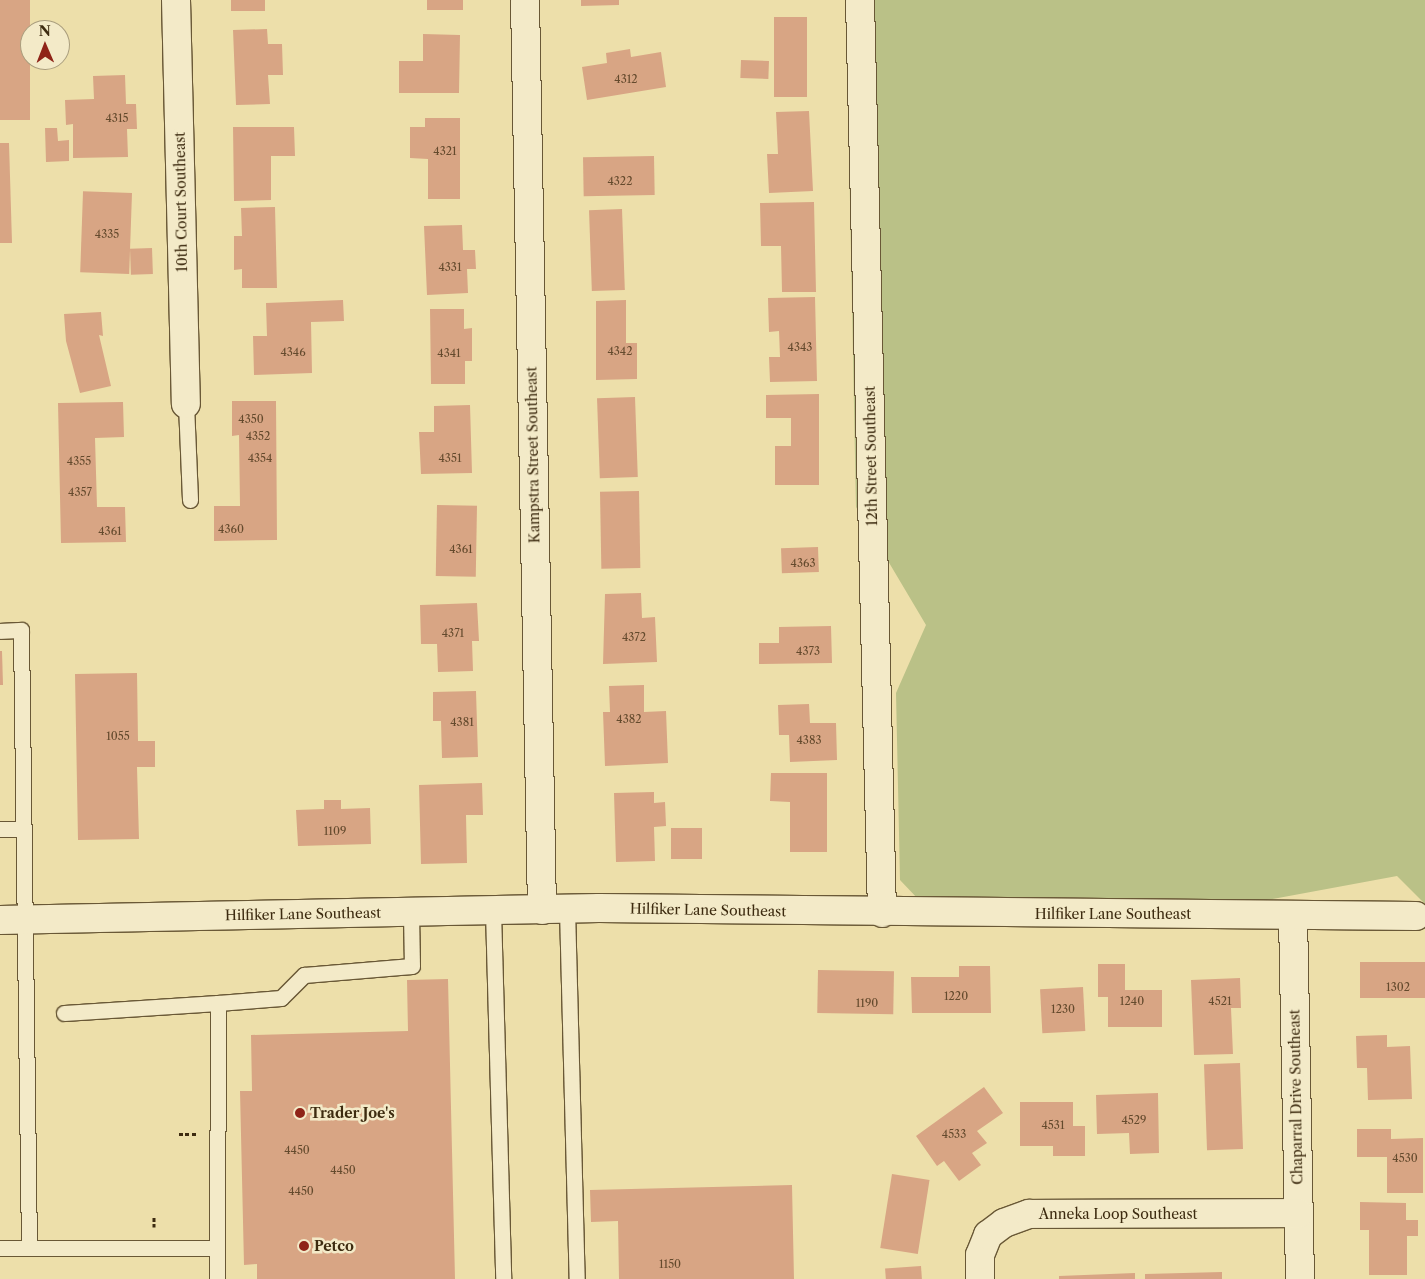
<!DOCTYPE html>
<html>
<head>
<meta charset="utf-8">
<style>
  body { margin:0 }
  #map { position:relative; width:1425px; height:1279px; overflow:hidden; background:#eddfaa; font-family:"Libre Caslon Text",serif }
  div>[style] { position:absolute }
  .green>* { inset:0; background:#bac187 }
  .building>* { inset:0; background:#d8a584; transform-origin:0 0 }
  .path>* { height:3px; margin-top:-1.5px; transform-origin:0; background:repeating-linear-gradient(90deg,#3d2b10 0 4px,transparent 0 6.5px) }
  .roads { filter:drop-shadow(1px 0 #695836) drop-shadow(-1px 0 #695836) drop-shadow(0 1px #695836) drop-shadow(0 -1px #695836) }
  .service>* { height:15px; margin:-7.5px; padding:0 7.5px; transform-origin:7.5px; border-radius:7.5px; background:#f3eac8 }
  .minor>* { height:28px; margin:-14px; padding:0 14px; transform-origin:14px; border-radius:14px; background:#f3eac8 }
  .dots>* { width:14px; height:14px; translate:-50% -50%; box-sizing:border-box; border:2px solid #f3eac8; border-radius:50% }
  span { translate:-50% -50%; white-space:nowrap; text-align:center; line-height:1.15; -webkit-text-stroke:5px #f3eac8; paint-order:stroke }
  .number-label { font-size:11px; color:#644a2d }
  .number-label span { -webkit-text-stroke-width:0 }
  .street-label { font-size:14px; color:#3d2b10 }
  .poi-label { font-size:14px; color:#3d2b10; font-weight:700 }
  .left { translate:0 -50%; text-align:left }
  .north { position:absolute; left:20px; top:20px; width:50px; height:50px; box-sizing:border-box; background:#f3eac8; border:1px solid #aa9e7e; border-radius:50%; rotate:359deg; font-size:14px; font-weight:700; line-height:20px; text-align:center; color:#3d2b10 }
  .north::after { content:''; display:block; margin:auto; width:18px; height:22px; background:#8f2418; clip-path:polygon(50% 0,100% 100%,50% 72%,0 100%) }
</style>
</head>
<body>
<div id="map">
  <div class="green">
    <div style="clip-path:polygon(846px 0,1425px 0,1425px 904px,1397px 876px,1267px 900px,919px 900px,900px 880px,896px 693px,926px 625px,856px 507px)"></div>
  </div>
  <div class="building">
    <div style="left:0;top:0;width:30px;height:120px"></div>
    <div style="left:231px;top:0;width:34px;height:11px"></div>
    <div style="left:427px;top:0;width:36px;height:10px"></div>
    <div style="clip-path:polygon(581px 0,619px 0,619px 5px,581px 6px)"></div>
    <div style="left:774px;top:17px;width:33px;height:80px"></div>
    <div style="clip-path:polygon(267px 29px,268px 44px,282px 44px,283px 75px,268px 75px,270px 104px,236px 105px,233px 30px)"></div>
    <div style="clip-path:polygon(423px 34px,460px 35px,459px 93px,399px 93px,399px 61px,423px 61px)"></div>
    <div style="clip-path:polygon(630px 49px,631px 57px,661px 52px,666px 87px,587px 100px,582px 67px,607px 63px,606px 53px)"></div>
    <div style="left:741px;top:60px;width:28px;height:18px;rotate:2deg"></div>
    <div style="clip-path:polygon(125px 75px,126px 104px,136px 104px,137px 129px,127px 129px,128px 157px,73px 158px,73px 124px,66px 125px,65px 100px,94px 99px,93px 76px)"></div>
    <div style="clip-path:polygon(809px 111px,813px 191px,769px 193px,767px 154px,778px 154px,776px 112px)"></div>
    <div style="clip-path:polygon(425px 118px,460px 118px,460px 199px,428px 199px,428px 159px,410px 158px,410px 127px,425px 127px)"></div>
    <div style="clip-path:polygon(233px 127px,294px 127px,295px 156px,271px 156px,271px 200px,234px 201px)"></div>
    <div style="clip-path:polygon(45px 128px,57px 128px,58px 141px,69px 140px,69px 161px,46px 162px)"></div>
    <div style="clip-path:polygon(0 143px,9px 143px,12px 243px,0 243px)"></div>
    <div style="left:654px;top:156px;width:39px;height:71px;rotate:89deg"></div>
    <div style="left:132px;top:193px;width:81px;height:49px;rotate:92deg"></div>
    <div style="clip-path:polygon(814px 202px,816px 292px,782px 292px,781px 246px,761px 246px,760px 203px)"></div>
    <div style="clip-path:polygon(275px 207px,277px 288px,242px 288px,242px 269px,234px 270px,234px 236px,242px 236px,241px 208px)"></div>
    <div style="left:622px;top:209px;width:81px;height:33px;rotate:88deg"></div>
    <div style="clip-path:polygon(462px 225px,463px 250px,475px 250px,476px 269px,467px 269px,468px 293px,427px 295px,424px 226px)"></div>
    <div style="left:152px;top:248px;width:26px;height:22px;rotate:88deg"></div>
    <div style="clip-path:polygon(815px 297px,817px 381px,770px 382px,769px 357px,780px 357px,779px 331px,769px 332px,768px 298px)"></div>
    <div style="clip-path:polygon(343px 300px,344px 321px,311px 322px,312px 373px,254px 375px,253px 336px,267px 336px,266px 303px)"></div>
    <div style="clip-path:polygon(626px 300px,626px 343px,637px 343px,637px 379px,596px 380px,596px 301px)"></div>
    <div style="clip-path:polygon(430px 309px,464px 309px,464px 329px,472px 328px,472px 361px,465px 361px,465px 384px,431px 384px)"></div>
    <div style="clip-path:polygon(101px 312px,103px 336px,99px 335px,111px 386px,80px 393px,66px 341px,64px 314px)"></div>
    <div style="clip-path:polygon(819px 394px,819px 485px,775px 485px,775px 446px,791px 446px,791px 418px,766px 418px,766px 395px)"></div>
    <div style="left:635px;top:397px;width:80px;height:38px;rotate:88deg"></div>
    <div style="clip-path:polygon(232px 401px,276px 401px,277px 540px,214px 541px,214px 506px,240px 506px,239px 435px,232px 436px)"></div>
    <div style="clip-path:polygon(123px 402px,124px 437px,95px 438px,97px 507px,125px 507px,126px 542px,61px 543px,58px 403px)"></div>
    <div style="clip-path:polygon(470px 405px,472px 473px,421px 474px,419px 432px,434px 432px,434px 406px)"></div>
    <div style="left:639px;top:491px;width:77px;height:39px;rotate:89deg"></div>
    <div style="left:437px;top:505px;width:40px;height:71px;rotate:1deg"></div>
    <div style="left:818px;top:547px;width:25px;height:37px;rotate:88deg"></div>
    <div style="clip-path:polygon(641px 593px,642px 618px,655px 617px,657px 662px,603px 664px,605px 594px)"></div>
    <div style="clip-path:polygon(477px 603px,479px 641px,472px 641px,473px 671px,438px 672px,437px 644px,421px 644px,420px 605px)"></div>
    <div style="clip-path:polygon(831px 626px,832px 663px,759px 664px,759px 643px,779px 643px,779px 627px)"></div>
    <div style="clip-path:polygon(0 651px,2px 651px,3px 685px,0 685px)"></div>
    <div style="clip-path:polygon(137px 673px,138px 741px,155px 741px,155px 767px,137px 767px,139px 839px,78px 840px,75px 674px)"></div>
    <div style="clip-path:polygon(644px 685px,644px 712px,666px 711px,668px 763px,605px 766px,603px 712px,610px 712px,609px 686px)"></div>
    <div style="clip-path:polygon(476px 691px,478px 757px,442px 758px,441px 721px,433px 721px,433px 692px)"></div>
    <div style="clip-path:polygon(809px 704px,810px 723px,836px 723px,837px 760px,790px 762px,789px 735px,779px 735px,778px 705px)"></div>
    <div style="clip-path:polygon(771px 773px,827px 773px,827px 852px,790px 852px,790px 802px,770px 801px)"></div>
    <div style="clip-path:polygon(482px 783px,483px 815px,466px 815px,467px 863px,421px 864px,419px 785px)"></div>
    <div style="clip-path:polygon(654px 792px,654px 803px,665px 802px,666px 826px,654px 827px,655px 861px,616px 862px,614px 793px)"></div>
    <div style="clip-path:polygon(324px 800px,341px 800px,341px 809px,370px 808px,371px 844px,298px 846px,296px 810px,324px 809px)"></div>
    <div style="left:671px;top:828px;width:31px;height:31px"></div>
    <div style="left:1425px;top:962px;width:36px;height:65px;rotate:90deg"></div>
    <div style="clip-path:polygon(1098px 964px,1125px 964px,1125px 990px,1162px 990px,1162px 1027px,1108px 1027px,1108px 997px,1098px 997px)"></div>
    <div style="clip-path:polygon(959px 966px,990px 966px,991px 1013px,912px 1013px,911px 977px,959px 977px)"></div>
    <div style="left:818px;top:970px;width:76px;height:43px;rotate:1deg"></div>
    <div style="clip-path:polygon(1240px 978px,1241px 1008px,1231px 1008px,1233px 1054px,1194px 1055px,1191px 980px)"></div>
    <div style="clip-path:polygon(448px 979px,455px 1279px,257px 1279px,257px 1264px,244px 1265px,240px 1091px,252px 1091px,251px 1035px,408px 1031px,407px 980px)"></div>
    <div style="left:1083px;top:987px;width:44px;height:43px;rotate:87deg"></div>
    <div style="clip-path:polygon(1387px 1035px,1387px 1047px,1410px 1046px,1412px 1099px,1368px 1100px,1367px 1068px,1357px 1068px,1356px 1036px)"></div>
    <div style="left:1240px;top:1063px;width:86px;height:36px;rotate:88deg"></div>
    <div style="clip-path:polygon(984px 1087px,1003px 1113px,977px 1131px,987px 1143px,972px 1153px,981px 1165px,959px 1181px,944px 1161px,937px 1166px,916px 1136px)"></div>
    <div style="clip-path:polygon(1158px 1093px,1159px 1153px,1130px 1154px,1129px 1133px,1097px 1134px,1096px 1095px)"></div>
    <div style="clip-path:polygon(1020px 1102px,1073px 1102px,1073px 1126px,1085px 1126px,1085px 1156px,1053px 1156px,1053px 1146px,1020px 1146px)"></div>
    <div style="clip-path:polygon(1357px 1129px,1391px 1129px,1391px 1139px,1423px 1138px,1423px 1193px,1387px 1193px,1387px 1157px,1357px 1157px)"></div>
    <div style="left:892px;top:1174px;width:38px;height:75px;rotate:9deg"></div>
    <div style="clip-path:polygon(792px 1185px,794px 1279px,619px 1279px,618px 1221px,591px 1222px,590px 1190px)"></div>
    <div style="clip-path:polygon(1360px 1202px,1406px 1203px,1406px 1220px,1418px 1220px,1418px 1236px,1407px 1236px,1407px 1275px,1369px 1275px,1369px 1230px,1360px 1230px)"></div>
    <div style="left:921px;top:1266px;width:13px;height:36px;rotate:86deg"></div>
    <div style="clip-path:polygon(1222px 1272px,1222px 1279px,1145px 1279px,1145px 1274px)"></div>
    <div style="clip-path:polygon(1135px 1273px,1135px 1279px,1059px 1279px,1059px 1276px)"></div>
  </div>
  <div class="path">
    <div style="left:179px;top:1134px;width:18px"></div>
    <div style="left:154px;top:1217px;width:10px;rotate:90deg"></div>
  </div>
  <div class="roads">
    <div class="service">
      <div style="left:186px;top:404px;width:96px;rotate:87.6deg"></div>
      <div style="left:0;top:631px;width:21px;rotate:-3deg"></div>
      <div style="left:21px;top:630px;width:618px;rotate:89.26deg"></div>
      <div style="left:0;top:829px;width:24px"></div>
      <div style="left:567px;top:909px;width:370px;rotate:88.5deg"></div>
      <div style="left:493px;top:911px;width:368px;rotate:88.4deg"></div>
      <div style="left:64px;top:1013px;width:154px;rotate:-3.7deg"></div>
      <div style="left:0;top:1248px;width:217px"></div>
      <div style="left:217px;top:1279px;width:276px;rotate:-89.8deg"></div>
      <div style="left:218px;top:1003px;width:63px;rotate:-4.5deg"></div>
      <div style="left:281px;top:998px;width:33px;rotate:-45deg"></div>
      <div style="left:304px;top:975px;width:108px;rotate:-4.8deg"></div>
      <div style="left:412px;top:966px;width:54px;rotate:-91.1deg"></div>
    </div>
    <div class="minor">
      <div style="left:176px;top:0;width:404px;rotate:88.6deg"></div>
      <div style="left:525px;top:0;width:910px;rotate:88.93deg"></div>
      <div style="left:860px;top:0;width:913px;rotate:88.62deg"></div>
      <div style="left:1293px;top:915px;width:364px;rotate:88.9deg"></div>
      <div style="left:0;top:920px;width:599px;rotate:-1.15deg"></div>
      <div style="left:599px;top:908px;width:817px;rotate:0.56deg"></div>
      <div style="left:980px;top:1279px;width:24px;rotate:-90deg"></div>
      <div style="left:980px;top:1255px;width:22px;rotate:-68deg"></div>
      <div style="left:988px;top:1235px;width:20px;rotate:-37deg"></div>
      <div style="left:1004px;top:1223px;width:27px;rotate:-20deg"></div>
      <div style="left:1029px;top:1214px;width:270px;rotate:-0.2deg"></div>
    </div>
  </div>
  <div class="dots">
    <div style="left:300px;top:1113px;background:#8f2418"></div>
    <div style="left:304px;top:1246px;background:#8f2418"></div>
  </div>
  <div class="number-label">
    <span style="left:626px;top:79px">4312</span>
    <span style="left:117px;top:118px">4315</span>
    <span style="left:445px;top:151px">4321</span>
    <span style="left:620px;top:181px">4322</span>
    <span style="left:107px;top:234px">4335</span>
    <span style="left:450px;top:267px">4331</span>
    <span style="left:800px;top:347px">4343</span>
    <span style="left:620px;top:351px">4342</span>
    <span style="left:293px;top:352px">4346</span>
    <span style="left:449px;top:353px">4341</span>
    <span style="left:251px;top:419px">4350</span>
    <span style="left:258px;top:436px">4352</span>
    <span style="left:260px;top:458px">4354</span>
    <span style="left:450px;top:458px">4351</span>
    <span style="left:79px;top:461px">4355</span>
    <span style="left:80px;top:492px">4357</span>
    <span style="left:231px;top:529px">4360</span>
    <span style="left:110px;top:531px">4361</span>
    <span style="left:461px;top:549px">4361</span>
    <span style="left:803px;top:563px">4363</span>
    <span style="left:453px;top:633px">4371</span>
    <span style="left:634px;top:637px">4372</span>
    <span style="left:808px;top:651px">4373</span>
    <span style="left:629px;top:719px">4382</span>
    <span style="left:462px;top:722px">4381</span>
    <span style="left:118px;top:736px">1055</span>
    <span style="left:809px;top:740px">4383</span>
    <span style="left:335px;top:831px">1109</span>
    <span style="left:1398px;top:987px">1302</span>
    <span style="left:956px;top:996px">1220</span>
    <span style="left:1132px;top:1001px">1240</span>
    <span style="left:1220px;top:1001px">4521</span>
    <span style="left:867px;top:1003px">1190</span>
    <span style="left:1063px;top:1009px">1230</span>
    <span style="left:1134px;top:1120px">4529</span>
    <span style="left:1053px;top:1125px">4531</span>
    <span style="left:954px;top:1134px">4533</span>
    <span style="left:297px;top:1150px">4450</span>
    <span style="left:1405px;top:1158px">4530</span>
    <span style="left:343px;top:1170px">4450</span>
    <span style="left:301px;top:1191px">4450</span>
    <span style="left:670px;top:1264px">1150</span>
  </div>
  <div class="street-label">
    <span style="left:181px;top:202px;rotate:-91deg">10th Court Southeast</span>
    <span style="left:533px;top:455px;rotate:-91deg">Kampstra Street Southeast</span>
    <span style="left:871px;top:456px;rotate:-91deg">12th Street Southeast</span>
    <span style="left:708px;top:910px;rotate:1deg">Hilfiker Lane Southeast</span>
    <span style="left:303px;top:914px;rotate:-1deg">Hilfiker Lane Southeast</span>
    <span style="left:1113px;top:914px">Hilfiker Lane Southeast</span>
    <span style="left:1296px;top:1097px;rotate:-91deg">Chaparral Drive Southeast</span>
    <span style="left:1118px;top:1214px">Anneka Loop Southeast</span>
  </div>
  <div class="poi-label">
    <span class="left" style="left:310px;top:1113px">Trader Joe's</span>
    <span class="left" style="left:314px;top:1246px">Petco</span>
  </div>
  <div class="north">N</div>
</div>
</body>
</html>
